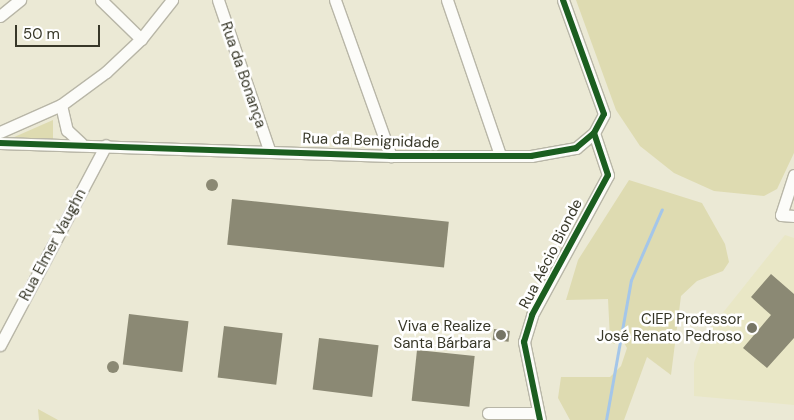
<!DOCTYPE html>
<html>
<head>
<meta charset="utf-8">
<style>
  body { margin:0 }
  #map { position:relative; width:794px; height:420px; overflow:hidden; background:#ebe9d5; font-family:"DM Sans",sans-serif }
  div>[style] { position:absolute }
  .built>* { inset:0; background:#e9e7c6 }
  .green>* { inset:0; background:#dedbb1 }
  .stream>* { height:3px; margin:-1.5px; padding:0 1.5px; transform-origin:1.5px; border-radius:1.5px; background:#a4c6e9 }
  .building>* { inset:0; background:#8b8974; transform-origin:0 0 }
  .round { border-radius:50% }
  .roads { filter:drop-shadow(1px 0 #b8b6a7) drop-shadow(-1px 0 #b8b6a7) drop-shadow(0 1px #b8b6a7) drop-shadow(0 -1px #b8b6a7) }
  .street>* { height:11px; margin:-5.5px; padding:0 5.5px; transform-origin:5.5px; border-radius:5.5px; background:#fcfcf9 }
  .cycleway>* { height:6px; margin:-3px; padding:0 3px; transform-origin:3px; border-radius:3px; background:#1b5e20 }
  .dots>* { width:14px; height:14px; translate:-50% -50%; box-sizing:border-box; border:2px solid #fff; border-radius:50% }
  span { translate:-50% -50%; white-space:nowrap; text-align:center; line-height:1.15; -webkit-text-stroke:5px #fff; paint-order:stroke }
  .street-label { font-size:15px; color:#373728 }
  .poi-label { font-size:15px; color:#373728 }
  .right { translate:-100% -50%; text-align:right }
  .scale { position:absolute; left:15px; top:25px; width:85px; height:22px; box-sizing:border-box; border:2px solid #373728; border-top:0; padding-left:6px; font-size:15px; line-height:18px; white-space:nowrap; color:#373728; -webkit-text-stroke:4px #fff; paint-order:stroke }
</style>
</head>
<body>
<div id="map">
  <div class="built">
    <div style="clip-path:polygon(785px 235px,794px 238px,794px 405px,694px 396px,694px 363px,702px 339px)"></div>
  </div>
  <div class="green">
    <div style="clip-path:polygon(576px 0,794px 0,794px 153px,777px 189px,764px 196px,714px 191px,674px 173px,640px 146px,616px 110px)"></div>
    <div style="clip-path:polygon(53px 120px,53px 142px,11px 140px,12px 138px)"></div>
    <div style="clip-path:polygon(629px 180px,702px 203px,725px 244px,729px 262px,723px 271px,697px 281px,681px 296px,671px 375px,647px 357px,624px 420px,570px 420px,558px 398px,561px 377px,610px 377px,621px 366px,627px 348px,623px 341px,614px 344px,610px 339px,608px 299px,566px 300px,578px 260px)"></div>
    <div style="clip-path:polygon(38px 409px,58px 420px,39px 420px)"></div>
  </div>
  <div class="stream">
    <div style="left:606px;top:420px;width:142px;rotate:-79.9deg"></div>
    <div style="left:631px;top:280px;width:77px;rotate:-66.4deg"></div>
  </div>
  <div class="building">
    <div class="round" style="left:206px;top:179px;width:12px;height:12px"></div>
    <div style="left:232px;top:199px;width:218px;height:46px;rotate:6deg"></div>
    <div style="clip-path:polygon(771px 274px,794px 294px,794px 338px,767px 368px,743px 348px,771px 315px,751px 297px)"></div>
    <div style="left:129px;top:314px;width:60px;height:51px;rotate:7deg"></div>
    <div style="left:224px;top:326px;width:59px;height:52px;rotate:7deg"></div>
    <div style="left:494px;top:329px;width:16px;height:11px;rotate:7deg"></div>
    <div style="left:319px;top:338px;width:60px;height:52px;rotate:7deg"></div>
    <div style="left:417px;top:350px;width:58px;height:51px;rotate:6deg"></div>
    <div class="round" style="left:107px;top:361px;width:12px;height:12px"></div>
  </div>
  <div class="roads">
    <div class="street">
      <div style="left:101px;top:0;width:56px;rotate:44.3deg"></div>
      <div style="left:218px;top:0;width:158px;rotate:71.2deg"></div>
      <div style="left:335px;top:0;width:166px;rotate:70.3deg"></div>
      <div style="left:447px;top:0;width:164px;rotate:71.1deg"></div>
      <div style="left:0;top:16px;width:26px;rotate:-39deg"></div>
      <div style="left:61px;top:105px;width:26px;rotate:77deg"></div>
      <div style="left:67px;top:130px;width:19px;rotate:43deg"></div>
      <div style="left:0;top:132px;width:67px;rotate:-23.9deg"></div>
      <div style="left:61px;top:105px;width:56px;rotate:-36.3deg"></div>
      <div style="left:106px;top:72px;width:48px;rotate:-43.3deg"></div>
      <div style="left:141px;top:39px;width:50px;rotate:-51.5deg"></div>
      <div style="left:0;top:143px;width:391px;rotate:1.9deg"></div>
      <div style="left:391px;top:156px;width:140px"></div>
      <div style="left:531px;top:156px;width:46px;rotate:-10.1deg"></div>
      <div style="left:576px;top:148px;width:23px;rotate:-40deg"></div>
      <div style="left:594px;top:133px;width:21px;rotate:-62deg"></div>
      <div style="left:604px;top:114px;width:121px;rotate:-109.8deg"></div>
      <div style="left:794px;top:175px;width:42px;rotate:108deg"></div>
      <div style="left:781px;top:215px;width:13px;rotate:4deg"></div>
      <div style="left:0;top:345px;width:226px;rotate:-62.1deg"></div>
      <div style="left:488px;top:413px;width:50px"></div>
      <div style="left:540px;top:420px;width:80px;rotate:-101.6deg"></div>
      <div style="left:524px;top:342px;width:28px;rotate:-73deg"></div>
      <div style="left:532px;top:315px;width:159px;rotate:-61.5deg"></div>
      <div style="left:608px;top:175px;width:44px;rotate:-108.4deg"></div>
    </div>
  </div>
  <div class="cycleway">
    <div style="left:0;top:143px;width:391px;rotate:1.9deg"></div>
    <div style="left:391px;top:156px;width:140px"></div>
    <div style="left:531px;top:156px;width:46px;rotate:-10.1deg"></div>
    <div style="left:576px;top:148px;width:23px;rotate:-40deg"></div>
    <div style="left:594px;top:133px;width:21px;rotate:-62deg"></div>
    <div style="left:604px;top:114px;width:121px;rotate:-109.8deg"></div>
    <div style="left:540px;top:420px;width:80px;rotate:-101.6deg"></div>
    <div style="left:524px;top:342px;width:28px;rotate:-73deg"></div>
    <div style="left:532px;top:315px;width:159px;rotate:-61.5deg"></div>
    <div style="left:608px;top:175px;width:44px;rotate:-108.4deg"></div>
  </div>
  <div class="dots">
    <div style="left:752px;top:328px;background:#767565"></div>
    <div style="left:501px;top:335px;background:#767565"></div>
  </div>
  <div class="street-label">
    <span style="left:243px;top:75px;rotate:71deg">Rua da Bonança</span>
    <span style="left:371px;top:141px;rotate:2deg">Rua da Benignidade</span>
    <span style="left:53px;top:245px;rotate:-62deg">Rua Elmer Vaughn</span>
    <span style="left:551px;top:254px;rotate:-63deg">Rua Aécio Bionde</span>
  </div>
  <div class="poi-label">
    <span class="right" style="left:742px;top:328px">CIEP Professor<br>José Renato Pedroso</span>
    <span class="right" style="left:491px;top:335px">Viva e Realize<br>Santa Bárbara</span>
  </div>
  <div class="scale">50 m</div>
</div>
</body>
</html>
